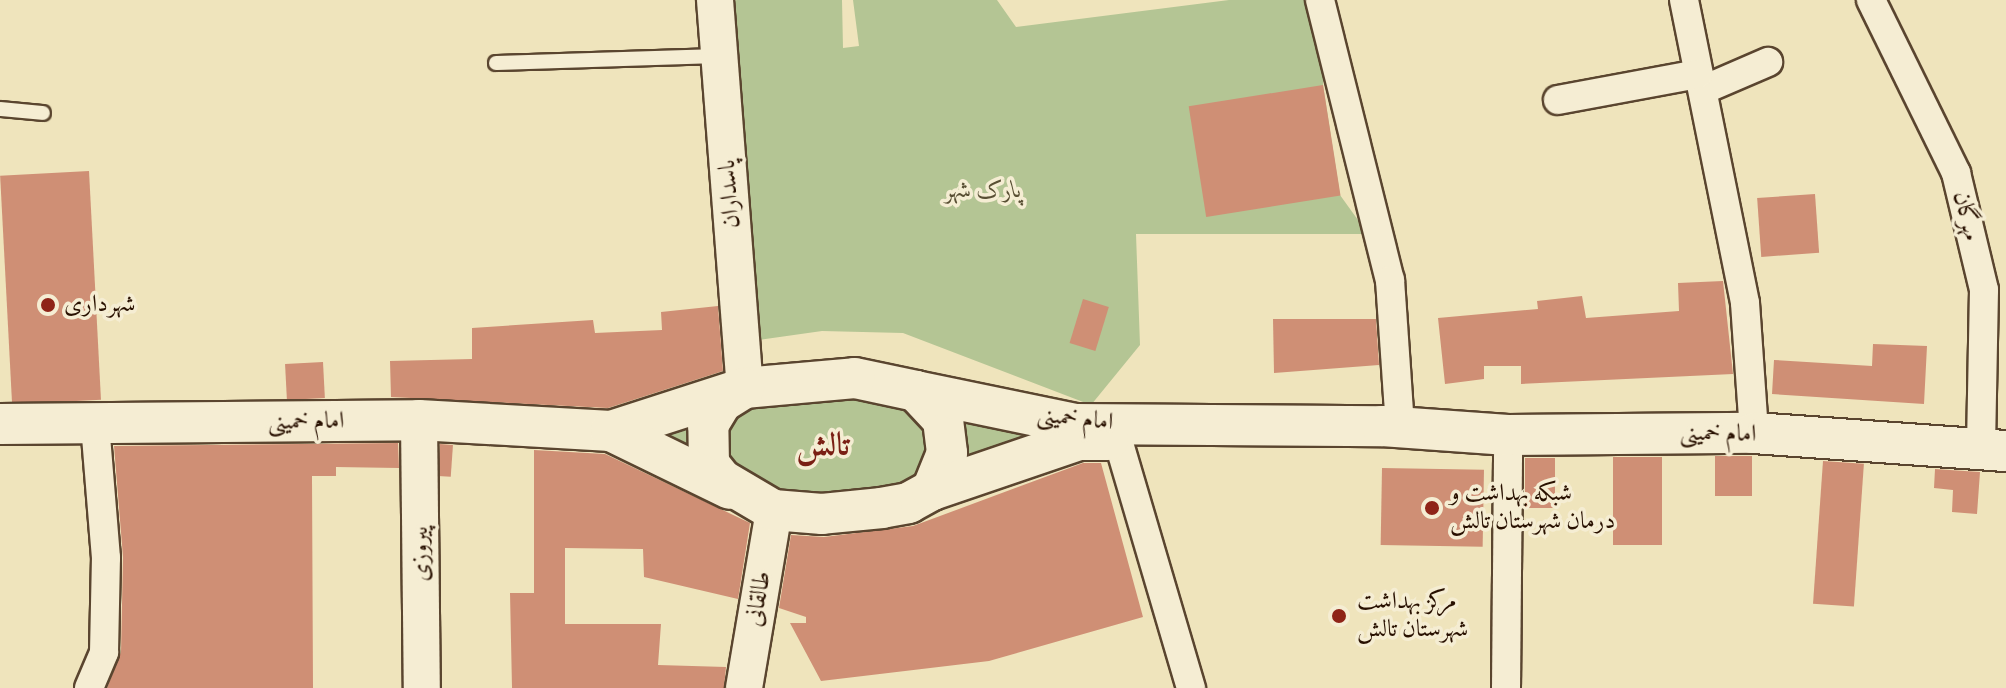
<!DOCTYPE html>
<html>
<head>
<meta charset="utf-8">
<style>
  body { margin:0 }
  #map { position:relative; width:2006px; height:688px; overflow:hidden; background:#efe4bc; font-family:"Libre Bodoni",Amiri,serif }
  div>[style] { position:absolute }
  .green>* { inset:0; background:#b4c594 }
  .building>* { inset:0; background:#cf8f75; transform-origin:0 0 }
  .roads { filter:drop-shadow(2px 0 #5a452f) drop-shadow(-2px 0 #5a452f) drop-shadow(0 2px #5a452f) drop-shadow(0 -2px #5a452f) }
  .service>* { height:14px; margin:-7px; padding:0 7px; transform-origin:7px; border-radius:7px; background:#f5edd3 }
  .minor>* { height:28px; margin:-14px; padding:0 14px; transform-origin:14px; border-radius:14px; background:#f5edd3 }
  .tertiary>* { height:36px; margin:-18px; padding:0 18px; transform-origin:18px; border-radius:18px; background:#f5edd3 }
  .secondary>* { height:40px; margin:-20px; padding:0 20px; transform-origin:20px; border-radius:20px; background:#f5edd3 }
  .dots>* { width:22px; height:22px; translate:-50% -50%; box-sizing:border-box; border:4px solid #f5edd3; border-radius:50% }
  span { translate:-50% -50%; white-space:nowrap; text-align:center; line-height:1.15; -webkit-text-stroke:7px #f5edd3; paint-order:stroke }
  .park-label { font-size:24px; color:#594f34; font-style:italic }
  .street-label { font-size:24px; color:#281000 }
  .poi-label { font-size:24px; color:#281000 }
  .left { translate:0 -50%; text-align:left }
  .district-label { font-size:32px; color:#7a1f14; font-weight:700 }
</style>
</head>
<body>
<div id="map">
  <div class="green">
    <div style="clip-path:polygon(737px 0,842px 0,843px 48px,859px 46px,853px 0,997px 0,1016px 27px,1229px 0,1329px 0,1323px 85px,1340px 195px,1368px 234px,1136px 234px,1140px 345px,1091px 405px,903px 333px,822px 331px,759px 340px,738px 62px,715px 5px)"></div>
    <div style="clip-path:polygon(808px 379px,1079px 440px,822px 514px,612px 431px)"></div>
  </div>
  <div class="building">
    <div style="left:1323px;top:85px;width:112px;height:136px;rotate:81deg"></div>
    <div style="left:89px;top:171px;width:229px;height:89px;rotate:87deg"></div>
    <div style="left:1815px;top:194px;width:59px;height:58px;rotate:86deg"></div>
    <div style="clip-path:polygon(1723px 281px,1733px 374px,1521px 384px,1521px 366px,1484px 366px,1484px 379px,1445px 384px,1438px 318px,1538px 309px,1537px 301px,1582px 296px,1586px 318px,1679px 311px,1678px 283px)"></div>
    <div style="left:1083px;top:299px;width:27px;height:46px;rotate:17deg"></div>
    <div style="clip-path:polygon(718px 306px,723px 371px,608px 408px,391px 397px,390px 361px,472px 359px,472px 328px,593px 320px,595px 333px,662px 330px,661px 312px)"></div>
    <div style="clip-path:polygon(1273px 319px,1376px 319px,1379px 365px,1274px 373px)"></div>
    <div style="clip-path:polygon(1873px 344px,1927px 346px,1924px 404px,1772px 394px,1774px 360px,1872px 366px)"></div>
    <div style="left:323px;top:362px;width:36px;height:38px;rotate:87deg"></div>
    <div style="clip-path:polygon(398px 443px,399px 468px,336px 467px,336px 476px,312px 476px,313px 688px,107px 688px,121px 652px,123px 557px,114px 446px)"></div>
    <div style="left:440px;top:444px;width:13px;height:32px;rotate:4deg"></div>
    <div style="clip-path:polygon(534px 450px,605px 454px,750px 523px,738px 599px,644px 577px,643px 549px,565px 548px,565px 624px,661px 624px,658px 665px,726px 667px,724px 688px,512px 688px,510px 593px,534px 593px)"></div>
    <div style="left:1715px;top:456px;width:37px;height:40px"></div>
    <div style="left:1613px;top:457px;width:49px;height:88px"></div>
    <div style="left:1525px;top:458px;width:30px;height:50px"></div>
    <div style="left:1823px;top:461px;width:41px;height:143px;rotate:4deg"></div>
    <div style="clip-path:polygon(1083px 463px,1101px 463px,1143px 617px,989px 661px,821px 681px,790px 623px,806px 623px,806px 617px,779px 608px,791px 535px,824px 537px,913px 526px)"></div>
    <div style="left:1382px;top:468px;width:102px;height:77px;rotate:1deg"></div>
    <div style="clip-path:polygon(1935px 469px,1980px 472px,1977px 514px,1952px 512px,1953px 490px,1934px 488px)"></div>
  </div>
  <div class="roads">
    <div class="service">
      <div style="left:496px;top:63px;width:223px;rotate:-1.8deg"></div>
      <div style="left:0;top:109px;width:43px;rotate:5.3deg"></div>
    </div>
    <div class="minor">
      <div style="left:1320px;top:0;width:289px;rotate:76deg"></div>
      <div style="left:1390px;top:280px;width:147px;rotate:86.1deg"></div>
      <div style="left:1684px;top:0;width:309px;rotate:78.6deg"></div>
      <div style="left:1745px;top:303px;width:130px;rotate:86deg"></div>
      <div style="left:1871px;top:0;width:193px;rotate:63.8deg"></div>
      <div style="left:1956px;top:173px;width:120px;rotate:76.5deg"></div>
      <div style="left:1984px;top:290px;width:160px;rotate:91.1deg"></div>
      <div style="left:1703px;top:90px;width:71px;rotate:-23.3deg"></div>
      <div style="left:1558px;top:100px;width:142px;rotate:-10.5deg"></div>
      <div style="left:1118px;top:440px;width:259px;rotate:73.6deg"></div>
      <div style="left:89px;top:688px;width:39px;rotate:-67deg"></div>
      <div style="left:104px;top:652px;width:94px;rotate:-88.8deg"></div>
      <div style="left:106px;top:558px;width:133px;rotate:-94.7deg"></div>
      <div style="left:1506px;top:688px;width:253px;rotate:-89.5deg"></div>
    </div>
    <div class="tertiary">
      <div style="left:715px;top:0;width:389px;rotate:85.6deg"></div>
      <div style="left:419px;top:420px;width:268px;rotate:89.4deg"></div>
      <div style="left:744px;top:688px;width:181px;rotate:-80.4deg"></div>
    </div>
    <div class="secondary">
      <div style="left:855px;top:378px;width:62px;rotate:12deg"></div>
      <div style="left:916px;top:391px;width:40px;rotate:47deg"></div>
      <div style="left:943px;top:420px;width:33px;rotate:83deg"></div>
      <div style="left:947px;top:453px;width:40px;rotate:112deg"></div>
      <div style="left:932px;top:490px;width:26px;rotate:151deg"></div>
      <div style="left:909px;top:503px;width:27px;rotate:170deg"></div>
      <div style="left:882px;top:508px;width:60px;rotate:174.3deg"></div>
      <div style="left:822px;top:514px;width:49px;rotate:-175.3deg"></div>
      <div style="left:773px;top:510px;width:59px;rotate:-149.5deg"></div>
      <div style="left:722px;top:480px;width:21px;rotate:-129deg"></div>
      <div style="left:709px;top:464px;width:39px;rotate:-91deg"></div>
      <div style="left:708px;top:425px;width:27px;rotate:-59deg"></div>
      <div style="left:722px;top:402px;width:26px;rotate:-32deg"></div>
      <div style="left:744px;top:388px;width:111px;rotate:-5.1deg"></div>
      <div style="left:916px;top:391px;width:162px;rotate:11.7deg"></div>
      <div style="left:1075px;top:424px;width:307px;rotate:0.4deg"></div>
      <div style="left:1382px;top:426px;width:126px;rotate:4.1deg"></div>
      <div style="left:1508px;top:435px;width:246px;rotate:-0.5deg"></div>
      <div style="left:1754px;top:433px;width:253px;rotate:4.1deg"></div>
      <div style="left:0;top:424px;width:419px;rotate:-0.5deg"></div>
      <div style="left:419px;top:420px;width:192px;rotate:3.3deg"></div>
      <div style="left:611px;top:431px;width:140px;rotate:-17.9deg"></div>
      <div style="left:611px;top:431px;width:132px;rotate:26deg"></div>
      <div style="left:932px;top:490px;width:155px;rotate:-18.8deg"></div>
      <div style="left:1079px;top:440px;width:29px"></div>
    </div>
  </div>
  <div class="dots">
    <div style="left:48px;top:305px;background:#8f2418"></div>
    <div style="left:1432px;top:508px;background:#8f2418"></div>
    <div style="left:1339px;top:616px;background:#8f2418"></div>
  </div>
  <div class="park-label">
    <span style="left:983px;top:191px">پارک شهر</span>
  </div>
  <div class="street-label">
    <span style="left:730px;top:194px;rotate:-94deg">پاسداران</span>
    <span style="left:1966px;top:216px;rotate:76deg">مهرگان</span>
    <span style="left:1075px;top:419px;rotate:6deg">امام خمینی</span>
    <span style="left:306px;top:422px;rotate:-1deg">امام خمینی</span>
    <span style="left:1718px;top:434px;rotate:1deg">امام خمینی</span>
    <span style="left:421px;top:554px;rotate:-91deg">پیروزی</span>
    <span style="left:759px;top:599px;rotate:-80deg">طالقانی</span>
  </div>
  <div class="poi-label">
    <span class="left" style="left:64px;top:305px">شهرداری</span>
    <span class="left" style="left:1450px;top:508px">شبکه بهداشت و<br>درمان شهرستان تالش</span>
    <span class="left" style="left:1357px;top:616px">مرکز بهداشت<br>شهرستان تالش</span>
  </div>
  <div class="district-label">
    <span style="left:823px;top:445px">تالش</span>
  </div>
</div>
</body>
</html>
